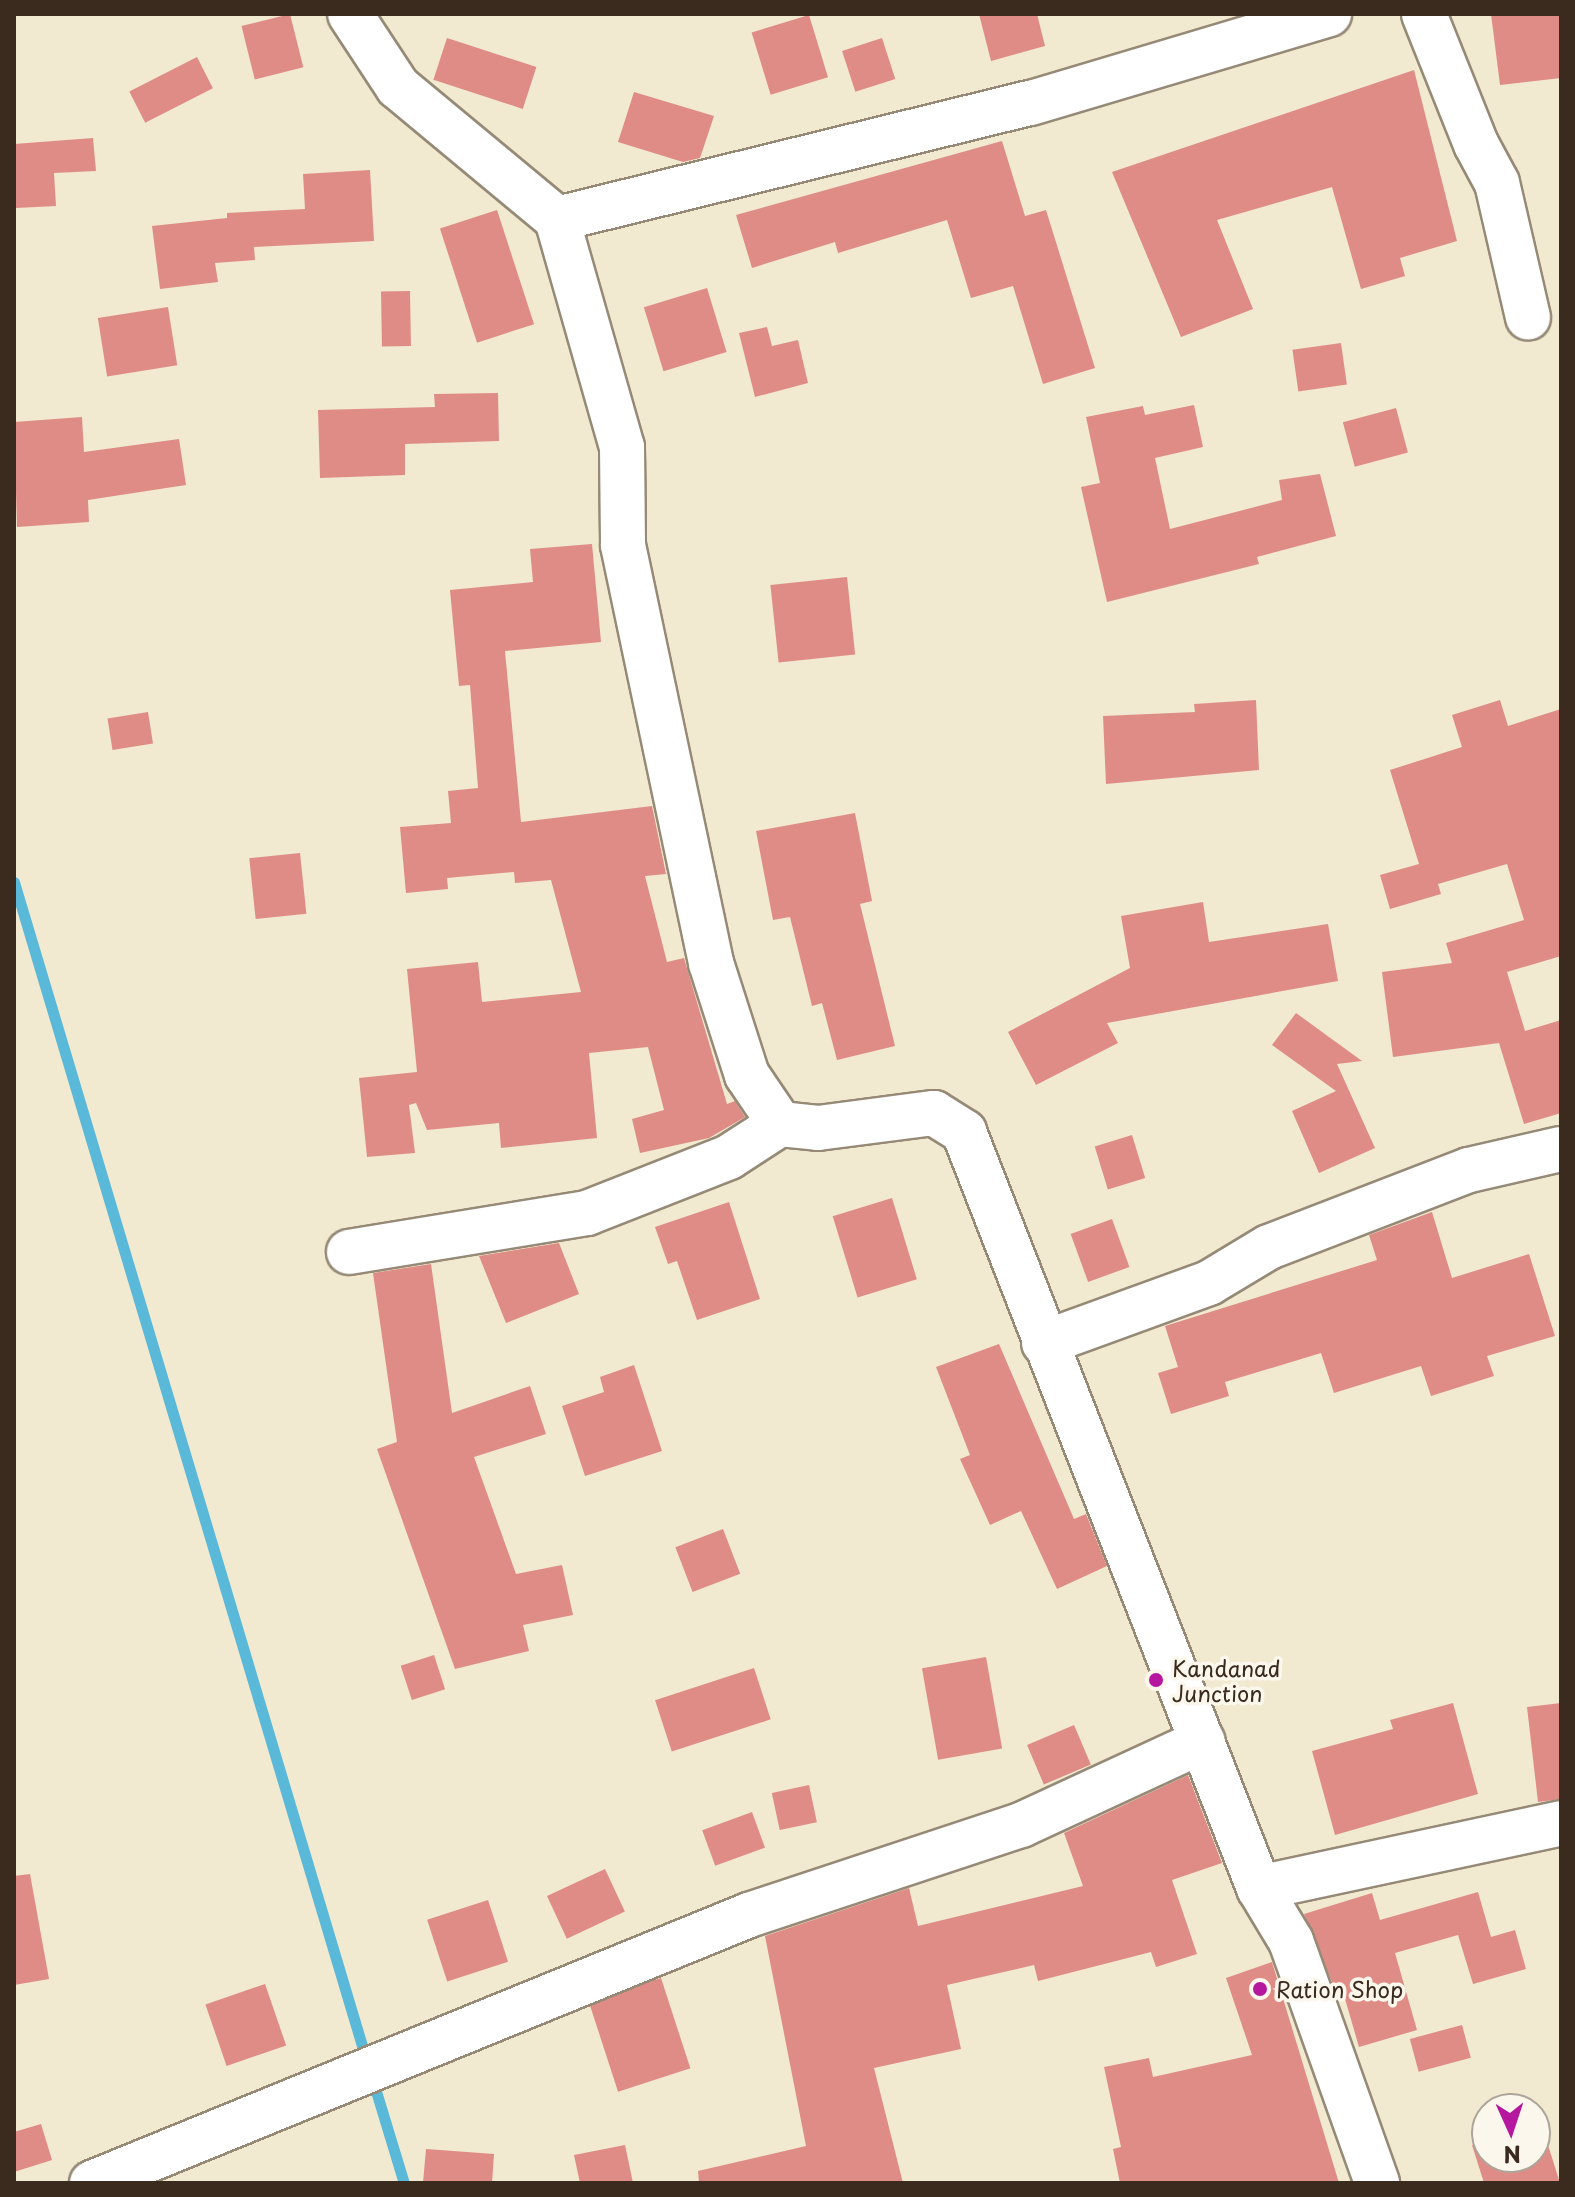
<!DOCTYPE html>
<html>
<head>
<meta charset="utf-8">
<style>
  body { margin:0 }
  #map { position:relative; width:1575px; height:2197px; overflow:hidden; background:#f1e9d0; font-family:"Playpen Sans",sans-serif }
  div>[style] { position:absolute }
  .stream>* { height:11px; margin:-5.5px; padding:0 5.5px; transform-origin:5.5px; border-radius:5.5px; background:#5ab8d9 }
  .building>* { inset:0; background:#df8c87; transform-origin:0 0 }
  .roads { filter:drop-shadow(2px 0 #968a77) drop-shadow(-2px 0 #968a77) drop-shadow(0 2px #968a77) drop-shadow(0 -2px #968a77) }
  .minor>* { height:44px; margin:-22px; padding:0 22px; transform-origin:22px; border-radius:22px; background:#fff }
  .major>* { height:44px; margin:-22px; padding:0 22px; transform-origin:22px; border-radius:22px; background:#fff }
  .dots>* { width:22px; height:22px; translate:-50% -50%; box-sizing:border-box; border:4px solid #fbf7ec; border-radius:50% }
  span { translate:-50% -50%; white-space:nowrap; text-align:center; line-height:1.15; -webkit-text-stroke:7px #fbf7ec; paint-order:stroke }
  .poi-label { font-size:22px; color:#3b2a1e }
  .left { translate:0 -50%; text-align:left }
  .frame { position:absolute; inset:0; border:16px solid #3b2a1e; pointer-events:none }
  .north { position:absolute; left:1471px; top:2093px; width:80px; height:80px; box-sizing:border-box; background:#fbf7ec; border:2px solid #aea59a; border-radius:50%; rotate:177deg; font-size:22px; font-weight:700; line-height:32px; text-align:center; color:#3b2a1e }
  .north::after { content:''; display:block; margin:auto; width:28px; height:36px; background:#b5179e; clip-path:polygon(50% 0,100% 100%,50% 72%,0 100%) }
</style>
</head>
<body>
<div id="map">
  <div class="stream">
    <div style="left:14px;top:882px;width:1232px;rotate:73.35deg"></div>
    <div style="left:372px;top:2078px;width:110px;rotate:73.1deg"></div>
  </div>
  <div class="building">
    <div style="left:290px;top:14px;width:55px;height:50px;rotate:76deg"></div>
    <div style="clip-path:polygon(979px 14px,1037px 14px,1045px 46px,991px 61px)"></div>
    <div style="clip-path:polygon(1491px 14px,1561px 14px,1561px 78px,1500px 85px)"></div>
    <div style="left:809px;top:15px;width:65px;height:60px;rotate:73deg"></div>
    <div style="left:447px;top:38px;width:94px;height:44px;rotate:18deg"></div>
    <div style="left:882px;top:38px;width:43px;height:42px;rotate:72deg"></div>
    <div style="left:197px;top:57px;width:35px;height:76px;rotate:63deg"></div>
    <div style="clip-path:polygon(1414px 70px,1457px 241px,1400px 258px,1405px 276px,1361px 289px,1332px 187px,1217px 220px,1253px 309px,1181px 337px,1112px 172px)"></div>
    <div style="clip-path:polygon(634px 92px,714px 116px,700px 158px,683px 162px,618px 142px)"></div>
    <div style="clip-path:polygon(93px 138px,96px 171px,54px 173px,56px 206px,16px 208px,14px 144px)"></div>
    <div style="clip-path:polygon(1002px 141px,1025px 216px,1046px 210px,1095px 368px,1043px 384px,1013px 286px,971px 298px,947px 220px,838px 253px,835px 242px,752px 268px,736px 215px)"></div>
    <div style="clip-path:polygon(370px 170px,374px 241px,254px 247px,255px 260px,215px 263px,218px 282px,160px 289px,152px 226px,227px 218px,227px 213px,305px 209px,303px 174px)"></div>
    <div style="left:497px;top:210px;width:120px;height:60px;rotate:72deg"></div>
    <div style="left:707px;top:288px;width:67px;height:66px;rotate:73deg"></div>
    <div style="left:410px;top:291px;width:55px;height:29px;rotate:89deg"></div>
    <div style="left:168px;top:307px;width:59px;height:71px;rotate:81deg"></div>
    <div style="clip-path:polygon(767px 327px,772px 346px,798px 340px,808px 383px,755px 397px,739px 333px)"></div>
    <div style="left:1341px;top:343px;width:42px;height:49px;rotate:82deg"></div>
    <div style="clip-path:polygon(498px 393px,499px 441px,405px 444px,405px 475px,320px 478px,318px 410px,435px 407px,434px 394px)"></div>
    <div style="clip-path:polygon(1194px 405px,1203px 447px,1155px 458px,1170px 529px,1282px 500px,1279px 480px,1320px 474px,1336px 536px,1257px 557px,1259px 564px,1107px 602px,1081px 487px,1100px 483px,1086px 417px,1143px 406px,1145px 415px)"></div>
    <div style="left:1396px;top:408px;width:46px;height:55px;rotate:75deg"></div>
    <div style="clip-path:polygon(82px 417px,84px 452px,179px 439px,186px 485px,88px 500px,89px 522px,17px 527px,14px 422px)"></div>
    <div style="clip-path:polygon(592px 544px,601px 642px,505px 651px,521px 822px,652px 806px,666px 874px,645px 876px,667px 962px,684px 958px,727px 1104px,735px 1101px,745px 1117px,709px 1138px,640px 1153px,632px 1119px,664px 1110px,648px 1047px,589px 1053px,597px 1138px,501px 1148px,499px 1123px,427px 1130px,416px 1103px,409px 1105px,415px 1153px,367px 1157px,359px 1078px,417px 1072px,407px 969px,478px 962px,482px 1002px,581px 992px,551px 880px,515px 883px,514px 872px,447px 878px,448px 889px,406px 893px,400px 827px,451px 823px,448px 791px,478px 788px,470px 685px,459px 686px,450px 590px,533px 582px,530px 549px)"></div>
    <div style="left:847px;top:577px;width:78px;height:77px;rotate:84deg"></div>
    <div style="clip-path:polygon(1256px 700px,1259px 770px,1106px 784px,1103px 716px,1195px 712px,1194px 704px)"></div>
    <div style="clip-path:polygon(1500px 700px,1508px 726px,1561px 709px,1561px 956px,1507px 972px,1525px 1031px,1561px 1020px,1561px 1113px,1524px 1124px,1499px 1043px,1393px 1057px,1382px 972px,1452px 963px,1446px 943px,1524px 920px,1507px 864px,1438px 884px,1441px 894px,1390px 909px,1380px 875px,1419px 864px,1390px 770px,1462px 747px,1452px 715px)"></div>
    <div style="left:148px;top:712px;width:32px;height:41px;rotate:81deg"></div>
    <div style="clip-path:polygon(855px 813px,872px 901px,860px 904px,895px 1046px,837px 1060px,822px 1003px,812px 1006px,790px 917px,773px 920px,756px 831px)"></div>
    <div style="left:300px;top:853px;width:61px;height:51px;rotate:84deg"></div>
    <div style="clip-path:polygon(1203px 902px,1209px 942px,1328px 924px,1338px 981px,1107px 1023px,1118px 1043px,1036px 1085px,1008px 1032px,1130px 968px,1121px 916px)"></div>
    <div style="clip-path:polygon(1296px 1013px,1362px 1061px,1337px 1064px,1375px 1148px,1319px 1173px,1292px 1111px,1336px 1091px,1272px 1045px)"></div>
    <div style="left:1132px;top:1135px;width:45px;height:39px;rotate:73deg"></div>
    <div style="left:892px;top:1198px;width:85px;height:62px;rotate:73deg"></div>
    <div style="clip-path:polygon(729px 1202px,760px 1299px,697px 1320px,677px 1261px,668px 1264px,655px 1227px)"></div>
    <div style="clip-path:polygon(1432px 1212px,1452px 1278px,1529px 1254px,1555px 1336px,1487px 1356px,1494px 1376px,1431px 1396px,1421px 1366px,1334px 1393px,1321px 1353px,1225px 1382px,1229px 1396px,1171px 1414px,1158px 1373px,1178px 1367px,1165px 1326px,1377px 1260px,1369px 1235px)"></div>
    <div style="left:1112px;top:1219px;width:51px;height:44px;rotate:70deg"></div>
    <div style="clip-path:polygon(559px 1243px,579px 1294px,506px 1323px,479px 1256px)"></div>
    <div style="clip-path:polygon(431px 1264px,452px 1413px,530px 1386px,546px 1434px,474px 1457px,516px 1574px,562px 1565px,573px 1615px,523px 1625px,529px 1651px,455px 1669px,377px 1449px,397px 1442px,373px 1273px)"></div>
    <div style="clip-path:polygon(999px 1344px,1074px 1519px,1086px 1514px,1107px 1566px,1057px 1589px,1021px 1511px,990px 1525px,960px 1459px,970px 1455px,936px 1367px)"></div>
    <div style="clip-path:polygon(634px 1365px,662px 1451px,585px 1476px,562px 1406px,604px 1392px,600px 1377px)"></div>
    <div style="left:723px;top:1529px;width:48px;height:51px;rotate:69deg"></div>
    <div style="left:434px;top:1655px;width:36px;height:35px;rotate:72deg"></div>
    <div style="left:986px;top:1657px;width:93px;height:65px;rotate:80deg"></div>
    <div style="left:754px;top:1668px;width:54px;height:104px;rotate:72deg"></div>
    <div style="clip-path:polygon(1453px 1703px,1478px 1794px,1335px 1835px,1312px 1751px,1393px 1729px,1390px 1720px)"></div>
    <div style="clip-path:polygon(1561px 1703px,1561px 1799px,1538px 1802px,1527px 1707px)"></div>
    <div style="left:1074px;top:1725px;width:43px;height:51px;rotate:67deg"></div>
    <div style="clip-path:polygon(1188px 1775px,1222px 1863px,1172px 1880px,1197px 1954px,1156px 1967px,1151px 1952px,1038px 1981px,1034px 1965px,947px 1985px,961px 2049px,874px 2068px,903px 2183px,699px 2183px,698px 2171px,806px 2146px,765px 1936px,909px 1888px,918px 1926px,1083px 1886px,1064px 1833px)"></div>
    <div style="left:809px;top:1785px;width:38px;height:38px;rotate:78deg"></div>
    <div style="left:752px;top:1812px;width:38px;height:53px;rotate:70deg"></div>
    <div style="left:605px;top:1869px;width:47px;height:64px;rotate:65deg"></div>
    <div style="clip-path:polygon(30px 1874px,49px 1979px,14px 1985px,14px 1876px)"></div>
    <div style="clip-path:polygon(1478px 1892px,1491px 1937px,1515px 1930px,1526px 1969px,1473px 1984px,1458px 1935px,1395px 1953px,1417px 2030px,1359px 2047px,1341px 1985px,1334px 1987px,1304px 1914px,1372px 1893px,1380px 1920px)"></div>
    <div style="left:488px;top:1900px;width:65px;height:64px;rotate:72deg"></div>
    <div style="clip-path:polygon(1272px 1962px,1339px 2183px,1120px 2183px,1113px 2149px,1121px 2147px,1104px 2067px,1149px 2058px,1153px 2077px,1252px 2055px,1226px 1978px)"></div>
    <div style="left:661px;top:1978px;width:95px;height:76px;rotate:72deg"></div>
    <div style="left:265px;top:1984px;width:65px;height:63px;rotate:71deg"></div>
    <div style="left:1462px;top:2025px;width:34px;height:54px;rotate:75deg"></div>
    <div style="clip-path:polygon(1541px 2123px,1560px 2183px,1484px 2183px,1472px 2145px,1487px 2140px,1487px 2157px,1535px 2157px,1535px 2125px)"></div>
    <div style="clip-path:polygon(41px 2124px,52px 2160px,14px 2172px,14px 2132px)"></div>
    <div style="clip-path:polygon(625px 2145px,633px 2183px,580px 2183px,574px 2155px)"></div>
    <div style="clip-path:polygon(426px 2149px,494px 2154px,492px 2183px,423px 2183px)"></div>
  </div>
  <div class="roads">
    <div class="minor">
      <div style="left:1424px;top:14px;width:140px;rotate:68.2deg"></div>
      <div style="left:1476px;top:144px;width:44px;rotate:61.7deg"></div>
      <div style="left:1497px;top:183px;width:138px;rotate:77deg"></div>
      <div style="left:557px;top:219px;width:488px;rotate:-13.8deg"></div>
      <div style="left:1031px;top:103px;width:311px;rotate:-16.6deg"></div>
      <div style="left:349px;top:1252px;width:241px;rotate:-9.3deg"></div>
      <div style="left:587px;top:1213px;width:153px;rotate:-21.5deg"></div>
      <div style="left:729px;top:1157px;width:61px;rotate:-32.9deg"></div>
      <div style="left:1044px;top:1343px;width:176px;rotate:-20deg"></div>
      <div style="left:1209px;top:1283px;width:70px;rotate:-31deg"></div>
      <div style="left:1269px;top:1247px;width:214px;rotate:-21.1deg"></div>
      <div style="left:1469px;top:1170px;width:94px;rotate:-12.9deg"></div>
      <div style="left:1259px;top:1888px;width:309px;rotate:-12.1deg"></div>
      <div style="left:92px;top:2183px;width:710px;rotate:-22.19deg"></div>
      <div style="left:749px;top:1915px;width:287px;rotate:-18.3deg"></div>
      <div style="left:1021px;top:1825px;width:200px;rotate:-24.8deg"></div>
    </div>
    <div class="major">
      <div style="left:350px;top:14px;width:87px;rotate:56.7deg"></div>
      <div style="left:398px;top:87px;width:207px;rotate:39.7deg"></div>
      <div style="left:557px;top:219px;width:237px;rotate:74.1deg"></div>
      <div style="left:622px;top:447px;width:98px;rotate:89.4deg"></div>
      <div style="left:623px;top:545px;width:427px;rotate:78.1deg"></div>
      <div style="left:711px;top:963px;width:118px;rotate:72.2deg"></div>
      <div style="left:747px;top:1075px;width:59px;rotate:56deg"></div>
      <div style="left:780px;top:1124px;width:38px;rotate:6deg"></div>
      <div style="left:818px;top:1128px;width:117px;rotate:-7.4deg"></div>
      <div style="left:934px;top:1113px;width:36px;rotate:32deg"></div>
      <div style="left:964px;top:1132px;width:812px;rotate:68.68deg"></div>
      <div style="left:1259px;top:1888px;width:62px;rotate:58.9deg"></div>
      <div style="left:1291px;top:1941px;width:257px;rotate:70.4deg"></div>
    </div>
  </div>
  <div class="dots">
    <div style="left:1156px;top:1680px;background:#b5179e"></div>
    <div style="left:1260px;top:1989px;background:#b5179e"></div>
  </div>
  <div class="poi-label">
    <span class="left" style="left:1172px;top:1680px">Kandanad<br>Junction</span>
    <span class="left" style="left:1276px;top:1989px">Ration Shop</span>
  </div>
  <div class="frame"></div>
  <div class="north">N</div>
</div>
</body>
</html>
